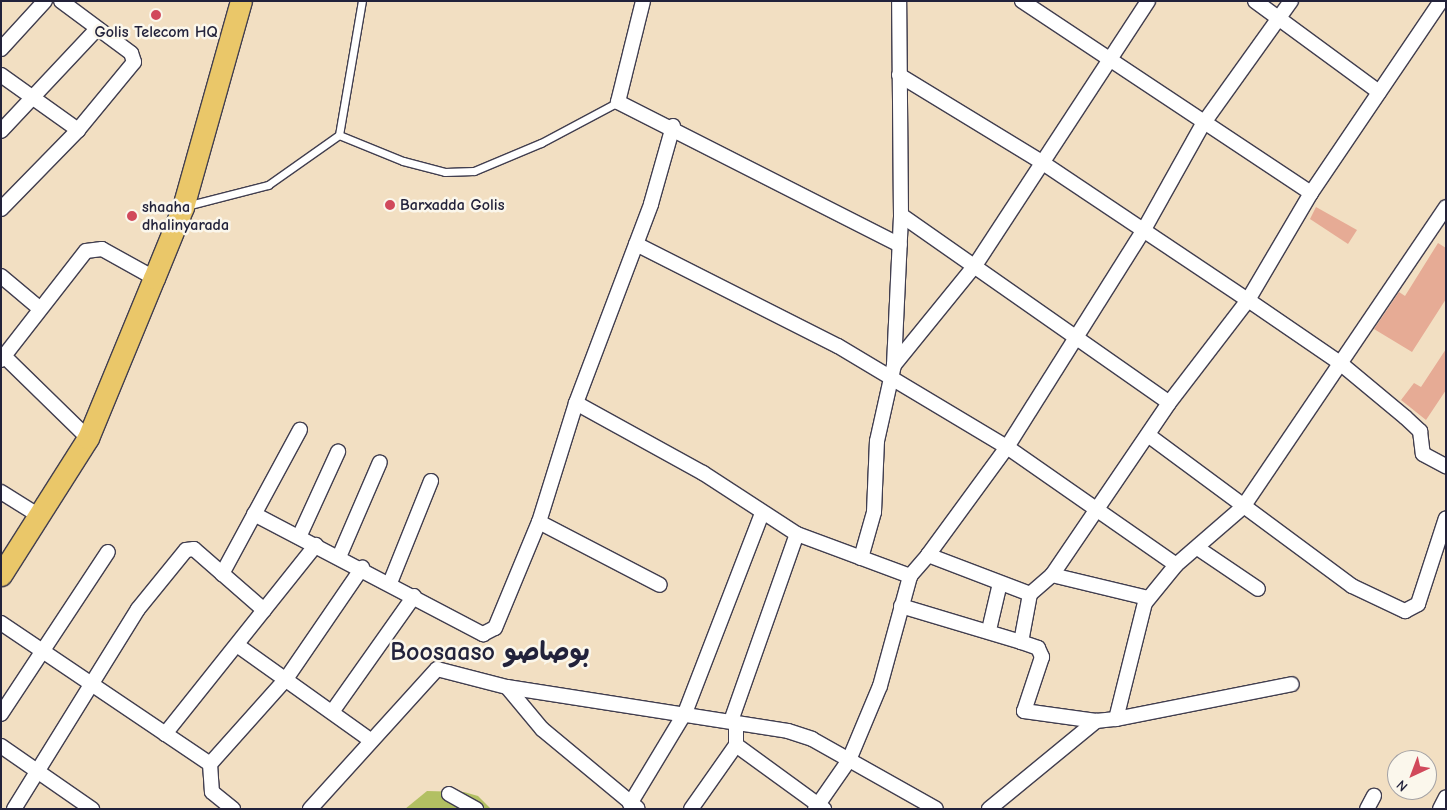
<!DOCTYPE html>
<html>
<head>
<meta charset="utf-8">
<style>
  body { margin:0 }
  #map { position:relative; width:1447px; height:810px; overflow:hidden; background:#f2dfc2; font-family:"Comic Neue","Playpen Sans Arabic",sans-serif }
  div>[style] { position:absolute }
  .green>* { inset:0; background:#b2c062 }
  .building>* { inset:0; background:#e6ab95 }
  .roads { filter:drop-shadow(1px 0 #413e4f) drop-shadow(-1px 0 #413e4f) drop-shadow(0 1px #413e4f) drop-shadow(0 -1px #413e4f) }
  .lane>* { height:7px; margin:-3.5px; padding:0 3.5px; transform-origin:3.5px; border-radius:3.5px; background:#fff }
  .street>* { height:14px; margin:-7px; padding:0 7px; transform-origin:7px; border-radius:7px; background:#fff }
  .primary>* { height:21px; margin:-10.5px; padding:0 10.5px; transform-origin:10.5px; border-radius:10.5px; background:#eac769 }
  .dots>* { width:14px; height:14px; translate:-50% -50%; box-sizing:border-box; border:2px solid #fbf7ec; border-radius:50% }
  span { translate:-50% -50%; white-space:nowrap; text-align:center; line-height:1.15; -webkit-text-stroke:5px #fbf7ec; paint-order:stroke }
  .poi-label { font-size:16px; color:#22223b; font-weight:700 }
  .left { translate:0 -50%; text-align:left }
  .town-label { font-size:26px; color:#22223b; font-weight:700 }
  .frame { position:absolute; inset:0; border:2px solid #22223b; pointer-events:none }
  .north { position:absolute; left:1387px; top:750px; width:50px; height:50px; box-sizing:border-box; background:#fbf7ec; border:1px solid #a4a2a5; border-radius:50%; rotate:223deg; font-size:14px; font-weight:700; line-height:20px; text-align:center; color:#22223b }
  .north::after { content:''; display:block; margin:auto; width:18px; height:22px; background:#d1495b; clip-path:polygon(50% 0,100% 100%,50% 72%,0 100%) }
</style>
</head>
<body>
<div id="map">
  <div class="green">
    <div style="clip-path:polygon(427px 791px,464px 792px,478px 796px,491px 809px,405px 809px)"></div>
  </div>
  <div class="building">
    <div style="clip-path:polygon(1316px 207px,1357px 230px,1348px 244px,1310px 219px)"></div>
    <div style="clip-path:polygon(1438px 243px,1446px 248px,1446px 299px,1412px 352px,1374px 329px,1399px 292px,1405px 296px)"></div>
    <div style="clip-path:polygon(1446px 349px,1446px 390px,1426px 420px,1401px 400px,1414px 383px,1421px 387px)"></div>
  </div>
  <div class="roads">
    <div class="lane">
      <div style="left:339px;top:135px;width:69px;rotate:22.1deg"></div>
      <div style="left:403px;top:161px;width:43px;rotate:14.7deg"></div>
      <div style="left:445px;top:172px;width:29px;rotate:-2deg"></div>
      <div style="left:474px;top:171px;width:73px;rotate:-22.7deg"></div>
      <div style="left:541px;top:143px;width:87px;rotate:-28deg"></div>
      <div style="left:186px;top:206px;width:85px;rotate:-14.4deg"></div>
      <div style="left:268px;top:185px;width:87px;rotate:-35.2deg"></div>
      <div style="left:339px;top:135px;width:136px;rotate:-80.3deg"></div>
    </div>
    <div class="street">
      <div style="left:643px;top:1px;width:104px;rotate:103.9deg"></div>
      <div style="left:618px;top:102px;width:316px;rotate:26.9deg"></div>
      <div style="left:1022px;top:1px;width:347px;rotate:33.6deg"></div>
      <div style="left:1255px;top:1px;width:154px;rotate:36.3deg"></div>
      <div style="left:1441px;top:1px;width:232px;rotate:124.1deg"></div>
      <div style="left:1311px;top:193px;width:124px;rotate:120.5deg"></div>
      <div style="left:1248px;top:300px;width:112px;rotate:34.4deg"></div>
      <div style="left:1340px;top:363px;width:85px;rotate:39.7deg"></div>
      <div style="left:1405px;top:417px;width:21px;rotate:43deg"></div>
      <div style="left:1420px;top:431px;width:23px;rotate:83deg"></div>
      <div style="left:1423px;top:454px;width:26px;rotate:28deg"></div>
      <div style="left:1px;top:49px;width:65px;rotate:-47.5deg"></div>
      <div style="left:1px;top:75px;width:95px;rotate:35.5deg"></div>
      <div style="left:899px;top:75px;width:169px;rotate:31.4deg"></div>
      <div style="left:1043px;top:163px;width:247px;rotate:33.8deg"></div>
      <div style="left:1248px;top:300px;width:130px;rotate:127.5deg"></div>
      <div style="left:1169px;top:403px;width:208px;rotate:124.2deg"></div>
      <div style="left:1052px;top:575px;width:29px;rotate:139deg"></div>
      <div style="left:1030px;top:594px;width:49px;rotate:100.6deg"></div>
      <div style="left:1021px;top:642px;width:18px;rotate:19deg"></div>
      <div style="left:1038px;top:648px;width:10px;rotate:66deg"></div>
      <div style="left:1042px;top:657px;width:57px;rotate:108.4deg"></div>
      <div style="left:1024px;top:711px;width:73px;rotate:7.9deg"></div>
      <div style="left:1px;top:131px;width:139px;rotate:-46.8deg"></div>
      <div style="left:1px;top:209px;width:110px;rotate:-45.7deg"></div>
      <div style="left:78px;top:130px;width:88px;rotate:-50.5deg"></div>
      <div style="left:134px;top:62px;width:9px;rotate:-108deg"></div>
      <div style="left:131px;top:53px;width:87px;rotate:-143.4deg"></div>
      <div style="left:901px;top:215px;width:327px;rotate:35deg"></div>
      <div style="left:636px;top:244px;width:226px;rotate:26.8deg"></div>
      <div style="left:838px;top:346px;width:197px;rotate:30.9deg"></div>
      <div style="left:1007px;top:447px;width:206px;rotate:34.9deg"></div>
      <div style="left:1px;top:276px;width:50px;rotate:40.1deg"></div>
      <div style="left:4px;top:356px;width:117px;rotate:44.3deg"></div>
      <div style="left:1px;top:360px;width:138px;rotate:-52.1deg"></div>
      <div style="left:86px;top:251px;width:16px;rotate:-7deg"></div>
      <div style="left:102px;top:249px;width:60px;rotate:29.1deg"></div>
      <div style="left:894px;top:365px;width:130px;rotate:-50.9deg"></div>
      <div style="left:976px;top:264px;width:314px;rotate:-56.8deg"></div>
      <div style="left:576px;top:403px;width:145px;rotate:28.9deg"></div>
      <div style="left:703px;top:473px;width:112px;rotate:33deg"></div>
      <div style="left:797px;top:534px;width:121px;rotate:20.4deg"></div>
      <div style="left:910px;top:576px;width:28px;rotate:-49deg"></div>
      <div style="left:928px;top:555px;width:109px;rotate:20.9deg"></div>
      <div style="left:1148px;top:435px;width:254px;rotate:36.5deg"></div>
      <div style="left:1352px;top:586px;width:59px;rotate:25.3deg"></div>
      <div style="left:1405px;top:611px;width:15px;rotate:-28deg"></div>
      <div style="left:1418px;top:604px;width:90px;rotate:-72deg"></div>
      <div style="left:1px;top:492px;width:47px;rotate:32deg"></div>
      <div style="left:254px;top:514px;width:259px;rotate:27.7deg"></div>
      <div style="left:483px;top:634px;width:13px;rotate:-27deg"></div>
      <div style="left:495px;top:628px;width:115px;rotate:-67.5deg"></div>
      <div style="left:539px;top:522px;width:125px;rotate:-72.7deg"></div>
      <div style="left:576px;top:403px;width:213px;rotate:-69.3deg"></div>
      <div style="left:651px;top:204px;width:81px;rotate:-74.2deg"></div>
      <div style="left:539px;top:522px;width:136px;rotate:27.5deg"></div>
      <div style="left:299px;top:537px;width:94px;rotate:-65.4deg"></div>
      <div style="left:1199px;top:549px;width:71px;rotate:34.1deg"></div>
      <div style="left:928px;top:555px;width:134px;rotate:-53.8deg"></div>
      <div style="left:1007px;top:447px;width:253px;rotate:-57.8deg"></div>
      <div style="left:1142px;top:233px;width:125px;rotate:-60.8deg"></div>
      <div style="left:1203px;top:124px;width:151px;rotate:-54.4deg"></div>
      <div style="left:339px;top:557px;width:103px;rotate:-66.7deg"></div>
      <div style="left:861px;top:558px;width:48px;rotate:-74.2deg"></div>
      <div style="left:874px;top:512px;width:71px;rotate:-87.6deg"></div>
      <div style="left:877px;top:441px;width:78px;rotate:-77.4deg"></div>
      <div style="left:894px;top:365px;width:150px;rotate:-87.3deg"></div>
      <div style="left:901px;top:215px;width:214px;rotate:-90.5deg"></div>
      <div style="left:222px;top:574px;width:164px;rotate:-61.6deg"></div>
      <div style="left:1052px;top:575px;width:99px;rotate:13.5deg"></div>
      <div style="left:390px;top:583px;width:110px;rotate:-68.1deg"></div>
      <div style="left:901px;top:606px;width:125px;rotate:16.7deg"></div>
      <div style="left:1px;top:623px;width:252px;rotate:34deg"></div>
      <div style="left:210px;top:764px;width:28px;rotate:86deg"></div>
      <div style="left:212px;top:792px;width:27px;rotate:39deg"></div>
      <div style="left:989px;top:630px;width:48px;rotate:-76.8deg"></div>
      <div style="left:237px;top:645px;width:163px;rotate:35.5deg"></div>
      <div style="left:507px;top:687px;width:55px;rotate:50.2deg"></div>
      <div style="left:542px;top:729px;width:124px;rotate:39.7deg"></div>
      <div style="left:332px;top:712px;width:142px;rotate:-54.7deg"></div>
      <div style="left:1px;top:714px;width:194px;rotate:-56.6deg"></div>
      <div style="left:1116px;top:719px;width:179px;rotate:-11.2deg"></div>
      <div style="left:731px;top:721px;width:198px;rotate:-70.6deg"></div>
      <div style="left:165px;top:734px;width:242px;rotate:-51.4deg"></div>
      <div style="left:736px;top:745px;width:109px;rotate:36deg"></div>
      <div style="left:1px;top:746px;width:111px;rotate:34.7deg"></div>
      <div style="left:210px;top:764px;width:114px;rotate:-48.2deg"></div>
      <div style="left:286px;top:679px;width:135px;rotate:-55.6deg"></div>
      <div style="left:449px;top:794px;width:31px;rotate:29deg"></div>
      <div style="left:630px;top:804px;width:106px;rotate:-58.9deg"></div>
      <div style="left:685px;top:713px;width:214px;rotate:-68.9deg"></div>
      <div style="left:14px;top:809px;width:235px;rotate:-58.2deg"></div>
      <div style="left:138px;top:609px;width:76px;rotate:-50.9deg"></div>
      <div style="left:186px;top:550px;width:8px;rotate:-7deg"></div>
      <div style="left:194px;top:549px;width:93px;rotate:41.1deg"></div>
      <div style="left:310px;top:809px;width:189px;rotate:-47.8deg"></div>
      <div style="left:437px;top:669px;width:72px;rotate:14.4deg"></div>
      <div style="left:507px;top:687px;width:284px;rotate:8.9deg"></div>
      <div style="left:788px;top:731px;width:25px;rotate:18deg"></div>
      <div style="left:812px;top:739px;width:142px;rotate:29.4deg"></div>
      <div style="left:691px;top:809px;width:78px;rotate:-54.9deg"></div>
      <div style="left:736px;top:745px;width:22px;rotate:-90deg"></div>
      <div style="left:815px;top:809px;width:60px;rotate:-55.2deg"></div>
      <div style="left:849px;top:760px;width:80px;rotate:-67.3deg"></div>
      <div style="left:880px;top:686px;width:114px;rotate:-74.7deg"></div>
      <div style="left:989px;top:809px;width:139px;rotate:-39.4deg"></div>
      <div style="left:1096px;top:721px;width:20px;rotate:-6deg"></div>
      <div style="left:1116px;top:719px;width:120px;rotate:-76deg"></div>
      <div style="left:1145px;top:603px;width:49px;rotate:-50.8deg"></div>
      <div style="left:1176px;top:565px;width:89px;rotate:-40.9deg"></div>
      <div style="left:1243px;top:507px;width:362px;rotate:-55.9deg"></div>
      <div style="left:1367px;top:809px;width:15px;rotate:-62deg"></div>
      <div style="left:1440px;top:809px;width:13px;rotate:-63deg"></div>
    </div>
    <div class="primary">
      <div style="left:1px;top:575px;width:162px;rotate:-57.6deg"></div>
      <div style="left:88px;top:438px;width:173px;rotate:-67.6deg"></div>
      <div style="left:154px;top:278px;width:77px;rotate:-67.8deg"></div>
      <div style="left:183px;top:207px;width:214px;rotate:-74.3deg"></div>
    </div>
  </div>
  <div class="dots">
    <div style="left:156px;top:15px;background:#d1495b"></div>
    <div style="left:390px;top:205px;background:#d1495b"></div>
    <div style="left:132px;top:216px;background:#d1495b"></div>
  </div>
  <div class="poi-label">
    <span style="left:156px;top:32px">Golis Telecom HQ</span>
    <span class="left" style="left:400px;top:205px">Barxadda Golis</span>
    <span class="left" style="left:142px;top:216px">shaaha<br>dhalinyarada</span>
  </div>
  <div class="town-label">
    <span style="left:490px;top:653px">Boosaaso بوصاصو</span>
  </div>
  <div class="frame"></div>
  <div class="north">N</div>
</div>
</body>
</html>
